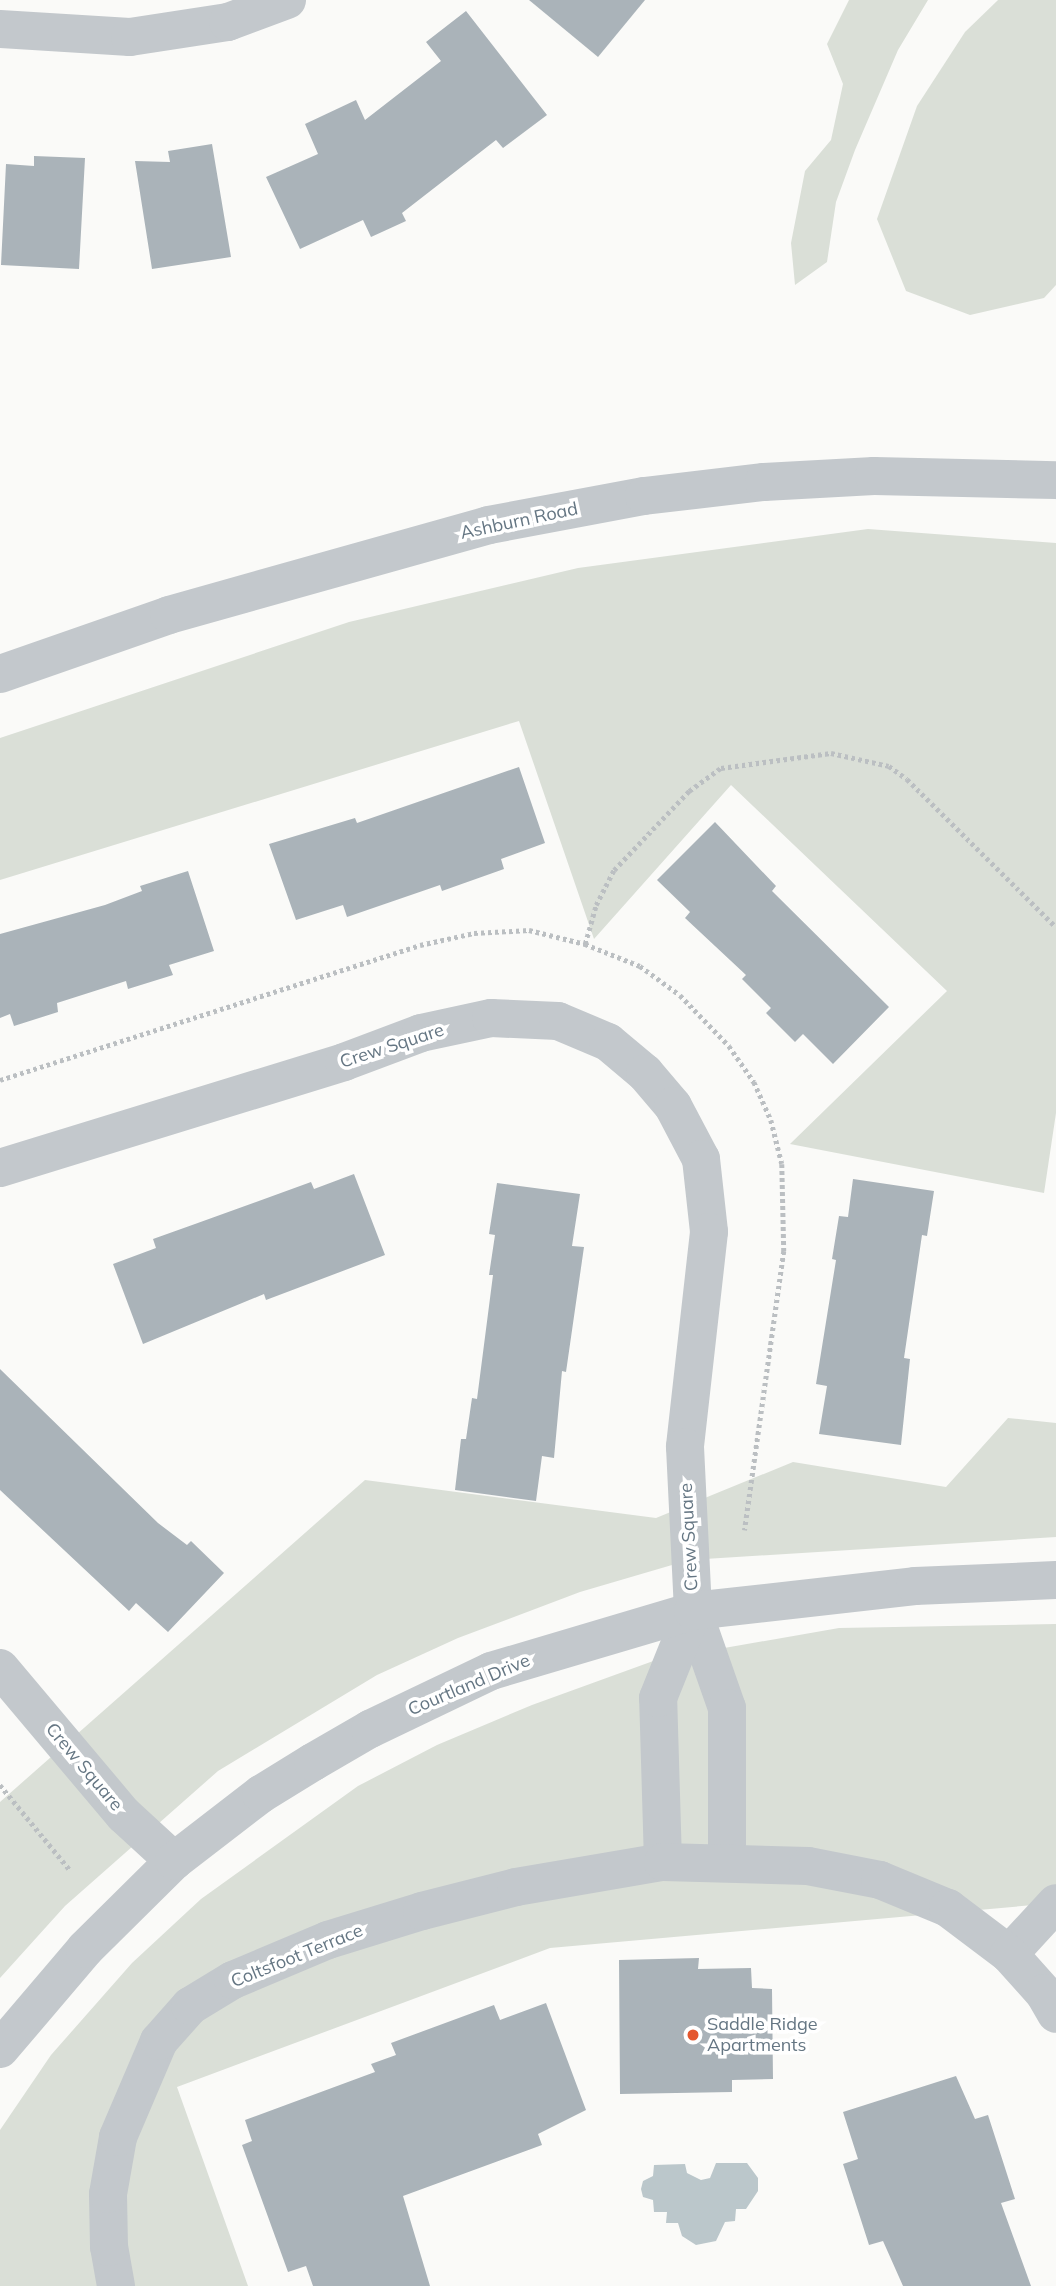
<!DOCTYPE html>
<html>
<head>
<meta charset="utf-8">
<style>
  body { margin:0 }
  #map { position:relative; width:1056px; height:2286px; overflow:hidden; background:#fafaf8; font-family:Mulish,sans-serif }
  div>[style] { position:absolute }
  .green>* { inset:0; background:#dadfd7 }
  .water>* { inset:0; background:#bbc7cb }
  .building>* { inset:0; background:#aab3b9 }
  .path>* { height:4.5px; margin-top:-2.25px; transform-origin:0; background:repeating-linear-gradient(90deg,#bbbfc2 0 3.5px,transparent 0 7px) }
  .minor>* { height:38px; margin:-19px; padding:0 19px; transform-origin:19px; border-radius:19px; background:#c3c8cc }
  .dots>* { width:19px; height:19px; translate:-50% -50%; box-sizing:border-box; border:4px solid #fff; border-radius:50% }
  span { translate:-50% -50%; white-space:nowrap; text-align:center; line-height:1.15; -webkit-text-stroke:7px #fff; paint-order:stroke }
  .street-label { font-size:18px; color:#657683 }
  .poi-label { font-size:18px; color:#657683 }
  .left { translate:0 -50%; text-align:left }
</style>
</head>
<body>
<div id="map">
  <div class="green">
    <div style="clip-path:polygon(849px 0,928px 0,898px 50px,855px 150px,836px 202px,827px 262px,795px 285px,791px 243px,805px 171px,831px 140px,843px 84px,827px 44px)"></div>
    <div style="clip-path:polygon(998px 0,1056px 0,1056px 285px,1044px 298px,970px 315px,906px 291px,877px 219px,917px 106px,965px 32px)"></div>
    <div style="clip-path:polygon(868px 529px,1056px 543px,1056px 1113px,1044px 1193px,790px 1144px,947px 991px,731px 785px,594px 939px,519px 721px,0 880px,0 738px,349px 622px,578px 568px)"></div>
    <div style="clip-path:polygon(1008px 1418px,1056px 1423px,1056px 1537px,689px 1560px,580px 1592px,458px 1638px,377px 1675px,218px 1771px,65px 1906px,0 1978px,0 1802px,365px 1480px,656px 1518px,793px 1462px,946px 1487px)"></div>
    <div style="clip-path:polygon(1056px 1624px,1056px 1903px,550px 1948px,177px 2087px,248px 2286px,0 2286px,0 2130px,51px 2055px,132px 1963px,201px 1899px,358px 1786px,437px 1745px,532px 1705px,656px 1660px,839px 1628px)"></div>
  </div>
  <div class="water">
    <div style="clip-path:polygon(716px 2163px,747px 2163px,758px 2178px,758px 2191px,746px 2209px,736px 2209px,735px 2221px,725px 2222px,716px 2241px,696px 2245px,682px 2236px,678px 2223px,666px 2223px,667px 2212px,654px 2212px,653px 2200px,643px 2197px,641px 2189px,643px 2181px,653px 2176px,654px 2165px,685px 2164px,687px 2173px,701px 2180px,710px 2178px)"></div>
  </div>
  <div class="building">
    <div style="clip-path:polygon(529px 0,645px 0,598px 57px)"></div>
    <div style="clip-path:polygon(466px 11px,547px 115px,503px 148px,496px 140px,402px 213px,406px 221px,371px 237px,363px 220px,300px 249px,266px 177px,318px 154px,305px 124px,356px 100px,365px 120px,441px 61px,426px 42px)"></div>
    <div style="clip-path:polygon(212px 144px,231px 257px,152px 269px,135px 161px,170px 162px,168px 151px)"></div>
    <div style="clip-path:polygon(34px 156px,85px 158px,79px 269px,1px 265px,6px 164px,34px 166px)"></div>
    <div style="clip-path:polygon(519px 767px,545px 843px,501px 859px,504px 869px,442px 891px,440px 885px,347px 917px,343px 905px,296px 920px,269px 844px,355px 818px,357px 823px)"></div>
    <div style="clip-path:polygon(715px 822px,776px 886px,772px 891px,889px 1007px,833px 1064px,803px 1034px,795px 1042px,766px 1013px,771px 1008px,742px 979px,746px 975px,685px 918px,690px 912px,657px 880px)"></div>
    <div style="clip-path:polygon(188px 871px,214px 951px,169px 965px,173px 975px,128px 989px,126px 981px,57px 1003px,58px 1012px,14px 1026px,10px 1014px,0 1018px,0 934px,105px 905px,142px 891px,140px 886px)"></div>
    <div style="clip-path:polygon(354px 1174px,385px 1255px,266px 1300px,264px 1294px,143px 1344px,113px 1264px,156px 1248px,153px 1239px,195px 1224px,311px 1182px,314px 1189px)"></div>
    <div style="clip-path:polygon(853px 1179px,934px 1191px,927px 1236px,922px 1235px,904px 1358px,910px 1359px,901px 1445px,819px 1434px,827px 1386px,816px 1384px,836px 1260px,832px 1259px,839px 1216px,848px 1217px)"></div>
    <div style="clip-path:polygon(497px 1183px,580px 1194px,572px 1246px,584px 1247px,566px 1372px,562px 1371px,554px 1458px,542px 1456px,536px 1501px,455px 1490px,461px 1439px,466px 1439px,472px 1398px,477px 1399px,493px 1275px,489px 1275px,495px 1235px,489px 1234px)"></div>
    <div style="clip-path:polygon(0 1369px,158px 1523px,187px 1545px,191px 1541px,224px 1573px,168px 1632px,136px 1603px,129px 1611px,0 1490px)"></div>
    <div style="clip-path:polygon(699px 1958px,698px 1969px,751px 1968px,752px 1988px,772px 1989px,773px 2079px,732px 2080px,732px 2092px,620px 2094px,619px 1960px)"></div>
    <div style="clip-path:polygon(546px 2003px,586px 2110px,538px 2134px,542px 2145px,403px 2196px,430px 2286px,313px 2286px,306px 2266px,288px 2272px,242px 2145px,252px 2141px,245px 2120px,375px 2072px,371px 2064px,396px 2055px,391px 2043px,494px 2005px,500px 2020px)"></div>
    <div style="clip-path:polygon(956px 2076px,975px 2119px,988px 2115px,1015px 2199px,1001px 2203px,1031px 2286px,903px 2286px,883px 2241px,869px 2245px,843px 2164px,858px 2159px,843px 2112px)"></div>
  </div>
  <div class="path">
    <div style="left:585px;top:944px;width:41px;rotate:-74.2deg"></div>
    <div style="left:596px;top:905px;width:39px;rotate:-63deg"></div>
    <div style="left:614px;top:870px;width:109px;rotate:-46.5deg"></div>
    <div style="left:689px;top:791px;width:39px;rotate:-36deg"></div>
    <div style="left:721px;top:768px;width:111px;rotate:-7.8deg"></div>
    <div style="left:831px;top:753px;width:59px;rotate:12.6deg"></div>
    <div style="left:889px;top:766px;width:22px;rotate:36deg"></div>
    <div style="left:907px;top:779px;width:210px;rotate:44.8deg"></div>
    <div style="left:0;top:1080px;width:441px;rotate:-17.8deg"></div>
    <div style="left:420px;top:945px;width:55px;rotate:-12.5deg"></div>
    <div style="left:474px;top:933px;width:55px;rotate:-3.1deg"></div>
    <div style="left:529px;top:930px;width:58px;rotate:14deg"></div>
    <div style="left:585px;top:944px;width:59px;rotate:21.8deg"></div>
    <div style="left:640px;top:966px;width:49px;rotate:35.9deg"></div>
    <div style="left:680px;top:995px;width:71px;rotate:46.1deg"></div>
    <div style="left:729px;top:1046px;width:44px;rotate:55.2deg"></div>
    <div style="left:754px;top:1082px;width:42px;rotate:65.9deg"></div>
    <div style="left:771px;top:1120px;width:45px;rotate:76deg"></div>
    <div style="left:782px;top:1164px;width:87px;rotate:88.7deg"></div>
    <div style="left:784px;top:1251px;width:282px;rotate:98deg"></div>
    <div style="left:0;top:1785px;width:110px;rotate:50.5deg"></div>
  </div>
  <div class="minor">
    <div style="left:0;top:29px;width:130px;rotate:3.5deg"></div>
    <div style="left:130px;top:37px;width:99px;rotate:-8.7deg"></div>
    <div style="left:228px;top:22px;width:63px;rotate:-20.4deg"></div>
    <div style="left:0;top:674px;width:179px;rotate:-19.2deg"></div>
    <div style="left:169px;top:615px;width:332px;rotate:-15.7deg"></div>
    <div style="left:489px;top:525px;width:158px;rotate:-10.6deg"></div>
    <div style="left:644px;top:496px;width:121px;rotate:-6.7deg"></div>
    <div style="left:764px;top:482px;width:110px;rotate:-3.1deg"></div>
    <div style="left:874px;top:476px;width:182px;rotate:1.3deg"></div>
    <div style="left:0;top:1168px;width:360px;rotate:-17.1deg"></div>
    <div style="left:344px;top:1062px;width:82px;rotate:-20.6deg"></div>
    <div style="left:421px;top:1033px;width:72px;rotate:-12.1deg"></div>
    <div style="left:491px;top:1018px;width:67px;rotate:2.6deg"></div>
    <div style="left:558px;top:1021px;width:54px;rotate:22.8deg"></div>
    <div style="left:608px;top:1042px;width:48px;rotate:40deg"></div>
    <div style="left:645px;top:1073px;width:43px;rotate:49.7deg"></div>
    <div style="left:673px;top:1106px;width:60px;rotate:62.2deg"></div>
    <div style="left:701px;top:1159px;width:73px;rotate:83.7deg"></div>
    <div style="left:709px;top:1232px;width:216px;rotate:96.4deg"></div>
    <div style="left:685px;top:1447px;width:164px;rotate:87.2deg"></div>
    <div style="left:693px;top:1611px;width:103px;rotate:70.7deg"></div>
    <div style="left:727px;top:1708px;width:154px;rotate:90deg"></div>
    <div style="left:0;top:1668px;width:192px;rotate:49.9deg"></div>
    <div style="left:124px;top:1815px;width:68px;rotate:42.6deg"></div>
    <div style="left:663px;top:1862px;width:164px;rotate:-91.7deg"></div>
    <div style="left:658px;top:1698px;width:94px;rotate:-68.1deg"></div>
    <div style="left:1009px;top:1954px;width:69px;rotate:-47.3deg"></div>
    <div style="left:0;top:2049px;width:131px;rotate:-49.6deg"></div>
    <div style="left:85px;top:1949px;width:125px;rotate:-44.7deg"></div>
    <div style="left:174px;top:1861px;width:110px;rotate:-37.6deg"></div>
    <div style="left:261px;top:1794px;width:61px;rotate:-31.6deg"></div>
    <div style="left:313px;top:1762px;width:66px;rotate:-30.1deg"></div>
    <div style="left:370px;top:1729px;width:134px;rotate:-25.6deg"></div>
    <div style="left:491px;top:1671px;width:211px;rotate:-16.5deg"></div>
    <div style="left:693px;top:1611px;width:223px;rotate:-6.4deg"></div>
    <div style="left:915px;top:1586px;width:141px;rotate:-2.4deg"></div>
    <div style="left:116px;top:2286px;width:40px;rotate:-100deg"></div>
    <div style="left:109px;top:2247px;width:53px;rotate:-91.1deg"></div>
    <div style="left:108px;top:2194px;width:58px;rotate:-80deg"></div>
    <div style="left:118px;top:2137px;width:104px;rotate:-66.9deg"></div>
    <div style="left:159px;top:2041px;width:47px;rotate:-48.5deg"></div>
    <div style="left:190px;top:2006px;width:50px;rotate:-31.2deg"></div>
    <div style="left:233px;top:1980px;width:103px;rotate:-22.8deg"></div>
    <div style="left:328px;top:1940px;width:98px;rotate:-17.1deg"></div>
    <div style="left:422px;top:1911px;width:97px;rotate:-14.3deg"></div>
    <div style="left:516px;top:1887px;width:149px;rotate:-9.7deg"></div>
    <div style="left:663px;top:1862px;width:145px;rotate:1.6deg"></div>
    <div style="left:808px;top:1866px;width:73px;rotate:11deg"></div>
    <div style="left:880px;top:1880px;width:74px;rotate:22.4deg"></div>
    <div style="left:948px;top:1908px;width:76px;rotate:37deg"></div>
    <div style="left:1009px;top:1954px;width:52px;rotate:48.1deg"></div>
    <div style="left:1044px;top:1993px;width:24px;rotate:60deg"></div>
  </div>
  <div class="dots">
    <div style="left:693px;top:2035px;background:#e4572e"></div>
  </div>
  <div class="street-label">
    <span style="left:519px;top:521px;rotate:-12deg">Ashburn Road</span>
    <span style="left:392px;top:1046px;rotate:-18deg">Crew Square</span>
    <span style="left:689px;top:1537px;rotate:-93deg">Crew Square</span>
    <span style="left:469px;top:1685px;rotate:-23deg">Courtland Drive</span>
    <span style="left:84px;top:1767px;rotate:50deg">Crew Square</span>
    <span style="left:297px;top:1956px;rotate:-22deg">Coltsfoot Terrace</span>
  </div>
  <div class="poi-label">
    <span class="left" style="left:707px;top:2035px">Saddle Ridge<br>Apartments</span>
  </div>
</div>
</body>
</html>
